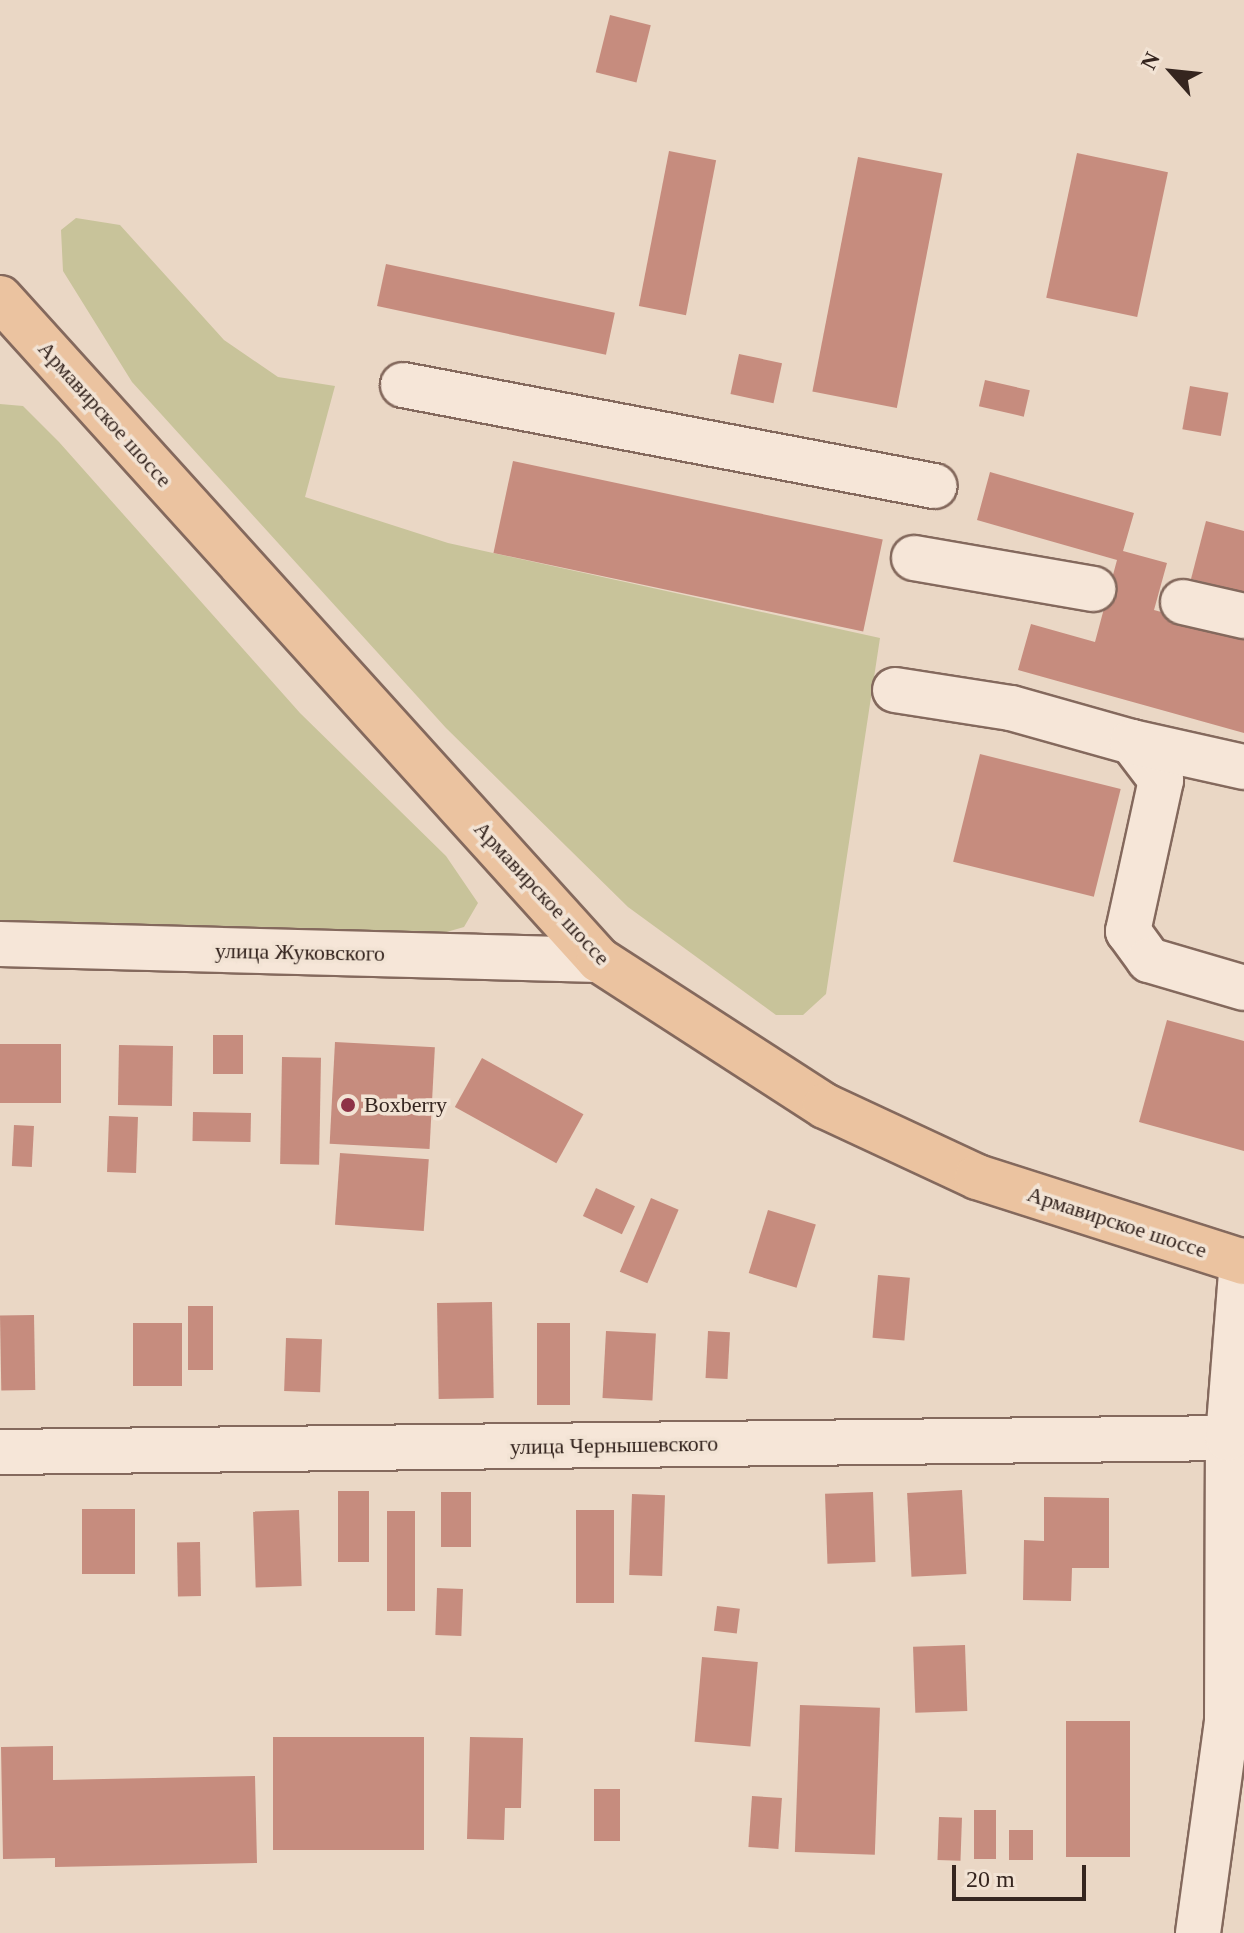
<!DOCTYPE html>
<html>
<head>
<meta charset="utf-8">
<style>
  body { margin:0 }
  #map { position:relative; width:1244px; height:1933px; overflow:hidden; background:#ead7c5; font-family:"Times New Roman",serif }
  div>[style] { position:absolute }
  .green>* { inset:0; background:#c8c39a }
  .building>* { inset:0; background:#c68c7e; transform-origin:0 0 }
  .roads { filter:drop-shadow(2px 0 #84695d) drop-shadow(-2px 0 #84695d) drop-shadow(0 2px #84695d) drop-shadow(0 -2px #84695d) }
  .minor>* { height:44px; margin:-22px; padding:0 22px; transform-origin:22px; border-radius:22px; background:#f6e6d8 }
  .major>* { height:44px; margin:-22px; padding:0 22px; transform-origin:22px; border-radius:22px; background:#ebc3a0 }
  .dots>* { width:22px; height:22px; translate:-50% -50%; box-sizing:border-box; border:4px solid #f2e3d4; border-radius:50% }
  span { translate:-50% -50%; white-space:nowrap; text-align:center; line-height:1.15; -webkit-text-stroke:7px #f2e3d4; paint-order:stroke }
  .street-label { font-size:22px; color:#35251f }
  .poi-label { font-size:22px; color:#35251f }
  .left { translate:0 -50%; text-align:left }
  .north { position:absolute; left:1132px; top:32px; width:80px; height:80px; -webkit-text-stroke:6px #f2e3d4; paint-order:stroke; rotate:297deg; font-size:22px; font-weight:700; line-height:32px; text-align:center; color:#35251f }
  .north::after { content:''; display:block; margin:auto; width:28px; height:36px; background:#35251f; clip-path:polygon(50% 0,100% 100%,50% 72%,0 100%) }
  .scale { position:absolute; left:952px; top:1865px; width:134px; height:36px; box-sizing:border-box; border:4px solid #35251f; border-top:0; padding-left:10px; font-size:24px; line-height:28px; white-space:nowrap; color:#35251f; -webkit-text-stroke:6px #f2e3d4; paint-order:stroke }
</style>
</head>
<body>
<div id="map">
  <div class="green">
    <div style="clip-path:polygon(76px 218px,120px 225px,224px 340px,278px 377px,335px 386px,305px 497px,448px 543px,880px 638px,826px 994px,803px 1015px,776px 1015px,628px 907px,446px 728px,132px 382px,63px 271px,61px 230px)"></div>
    <div style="clip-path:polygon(0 404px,23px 406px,59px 442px,300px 713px,446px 856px,478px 903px,464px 927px,429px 937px,0 922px)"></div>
  </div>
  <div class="building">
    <div style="left:610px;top:15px;width:42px;height:59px;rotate:14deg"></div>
    <div style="left:669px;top:151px;width:48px;height:158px;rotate:11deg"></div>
    <div style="left:1077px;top:153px;width:93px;height:148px;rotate:12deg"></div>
    <div style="left:858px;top:157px;width:86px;height:239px;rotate:11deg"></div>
    <div style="left:386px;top:264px;width:234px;height:43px;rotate:12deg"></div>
    <div style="left:739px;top:354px;width:44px;height:41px;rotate:12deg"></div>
    <div style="left:985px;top:380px;width:46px;height:27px;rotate:13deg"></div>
    <div style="left:1190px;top:386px;width:39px;height:44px;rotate:10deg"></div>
    <div style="left:513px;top:461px;width:378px;height:94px;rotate:12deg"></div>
    <div style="clip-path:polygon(990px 472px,1134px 513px,1123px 551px,1167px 563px,1154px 610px,1244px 635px,1244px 733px,1018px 670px,1031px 624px,1095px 642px,1117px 560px,977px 520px)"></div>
    <div style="clip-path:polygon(1206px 521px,1244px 531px,1244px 592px,1191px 579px)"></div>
    <div style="left:980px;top:754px;width:145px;height:111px;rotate:14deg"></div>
    <div style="clip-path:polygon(1167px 1020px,1244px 1041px,1244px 1151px,1139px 1122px)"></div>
    <div style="left:213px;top:1035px;width:30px;height:39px"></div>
    <div style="left:335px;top:1042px;width:100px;height:102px;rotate:3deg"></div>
    <div style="left:0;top:1044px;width:61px;height:59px"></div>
    <div style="left:119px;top:1045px;width:54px;height:60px;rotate:1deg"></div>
    <div style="left:282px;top:1057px;width:39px;height:107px;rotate:1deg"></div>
    <div style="left:482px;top:1058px;width:116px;height:56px;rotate:29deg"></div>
    <div style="left:193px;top:1112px;width:58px;height:29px;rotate:1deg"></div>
    <div style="left:109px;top:1116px;width:29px;height:56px;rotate:2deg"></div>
    <div style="left:14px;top:1125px;width:20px;height:41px;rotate:3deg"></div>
    <div style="left:340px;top:1153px;width:89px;height:72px;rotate:4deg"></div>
    <div style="left:596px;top:1188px;width:43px;height:31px;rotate:25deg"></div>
    <div style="left:651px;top:1198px;width:30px;height:80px;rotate:23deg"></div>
    <div style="left:768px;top:1210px;width:50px;height:66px;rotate:17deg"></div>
    <div style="left:878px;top:1275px;width:32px;height:63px;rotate:5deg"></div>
    <div style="left:492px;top:1302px;width:96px;height:55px;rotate:89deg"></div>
    <div style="left:188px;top:1306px;width:25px;height:64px"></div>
    <div style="left:34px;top:1315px;width:75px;height:34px;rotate:89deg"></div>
    <div style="left:133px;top:1323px;width:49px;height:63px"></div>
    <div style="left:537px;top:1323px;width:33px;height:82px"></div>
    <div style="left:606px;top:1331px;width:50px;height:67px;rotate:3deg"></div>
    <div style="left:708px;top:1331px;width:22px;height:47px;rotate:3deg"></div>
    <div style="left:286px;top:1338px;width:36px;height:53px;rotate:2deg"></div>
    <div style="left:962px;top:1490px;width:84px;height:55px;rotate:87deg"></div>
    <div style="left:338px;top:1491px;width:31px;height:71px"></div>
    <div style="left:471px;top:1492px;width:55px;height:30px;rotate:90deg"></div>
    <div style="left:873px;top:1492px;width:70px;height:48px;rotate:88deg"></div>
    <div style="left:632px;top:1494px;width:33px;height:81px;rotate:2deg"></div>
    <div style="clip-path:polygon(1044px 1497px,1109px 1498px,1109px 1568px,1072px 1568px,1071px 1601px,1023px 1600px,1024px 1540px,1044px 1541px)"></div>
    <div style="left:135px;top:1509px;width:65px;height:53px;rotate:90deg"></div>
    <div style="left:299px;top:1510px;width:76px;height:46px;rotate:88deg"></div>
    <div style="left:576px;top:1510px;width:38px;height:93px"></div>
    <div style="left:387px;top:1511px;width:28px;height:100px"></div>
    <div style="left:200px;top:1542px;width:54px;height:23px;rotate:89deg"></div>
    <div style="left:437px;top:1588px;width:26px;height:47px;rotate:2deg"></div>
    <div style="left:717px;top:1606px;width:23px;height:25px;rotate:7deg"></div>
    <div style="left:965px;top:1645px;width:66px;height:52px;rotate:88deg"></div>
    <div style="left:702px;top:1657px;width:56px;height:85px;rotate:5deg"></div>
    <div style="left:800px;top:1705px;width:80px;height:147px;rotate:2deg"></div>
    <div style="left:1066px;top:1721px;width:64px;height:136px"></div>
    <div style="left:424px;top:1737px;width:113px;height:151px;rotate:90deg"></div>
    <div style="clip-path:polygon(470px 1737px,523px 1738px,521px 1808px,505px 1808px,504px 1840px,467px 1839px)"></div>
    <div style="clip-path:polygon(53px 1746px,53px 1780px,255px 1776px,257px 1863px,55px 1867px,55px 1858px,3px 1859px,1px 1747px)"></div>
    <div style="left:594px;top:1789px;width:26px;height:52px"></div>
    <div style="left:752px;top:1796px;width:30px;height:51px;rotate:4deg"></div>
    <div style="left:974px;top:1810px;width:22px;height:49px"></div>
    <div style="left:939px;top:1817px;width:23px;height:43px;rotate:2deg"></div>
    <div style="left:1009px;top:1830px;width:24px;height:30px"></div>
  </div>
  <div class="roads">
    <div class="minor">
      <div style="left:403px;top:385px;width:541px;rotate:10.77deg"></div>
      <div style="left:914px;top:558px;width:182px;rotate:9.8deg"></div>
      <div style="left:1183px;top:602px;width:63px;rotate:12.9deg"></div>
      <div style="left:895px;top:690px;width:117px;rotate:8.8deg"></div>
      <div style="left:1011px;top:708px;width:126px;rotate:15.7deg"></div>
      <div style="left:1132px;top:742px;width:48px;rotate:52.7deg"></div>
      <div style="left:1161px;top:780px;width:155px;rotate:102.3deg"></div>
      <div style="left:1128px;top:931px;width:36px;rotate:54deg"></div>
      <div style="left:1149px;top:960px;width:99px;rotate:16.4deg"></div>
      <div style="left:1132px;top:742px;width:115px;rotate:12.6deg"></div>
      <div style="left:0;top:944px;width:599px;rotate:1.53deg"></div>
      <div style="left:0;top:1452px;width:1228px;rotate:-0.65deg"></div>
      <div style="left:1198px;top:1933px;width:214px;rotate:-82.2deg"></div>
      <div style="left:1227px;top:1721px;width:283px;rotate:-89.8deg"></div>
      <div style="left:1228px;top:1438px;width:178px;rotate:-85.5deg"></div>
    </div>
    <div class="major">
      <div style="left:0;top:298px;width:893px;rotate:47.86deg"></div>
      <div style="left:599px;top:960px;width:269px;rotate:32.9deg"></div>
      <div style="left:825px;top:1106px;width:168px;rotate:25deg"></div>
      <div style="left:977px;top:1177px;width:280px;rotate:17.7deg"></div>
    </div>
  </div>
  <div class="dots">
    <div style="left:348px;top:1105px;background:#8e3146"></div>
  </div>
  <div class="street-label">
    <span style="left:105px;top:414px;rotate:48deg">Армавирское шоссе</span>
    <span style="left:542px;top:893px;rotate:47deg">Армавирское шоссе</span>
    <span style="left:300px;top:952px;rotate:1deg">улица Жуковского</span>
    <span style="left:1117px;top:1222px;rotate:18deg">Армавирское шоссе</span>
    <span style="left:614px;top:1445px;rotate:-1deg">улица Чернышевского</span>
  </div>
  <div class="poi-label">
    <span class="left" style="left:364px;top:1105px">Boxberry</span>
  </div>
  <div class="north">N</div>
  <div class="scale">20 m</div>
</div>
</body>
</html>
